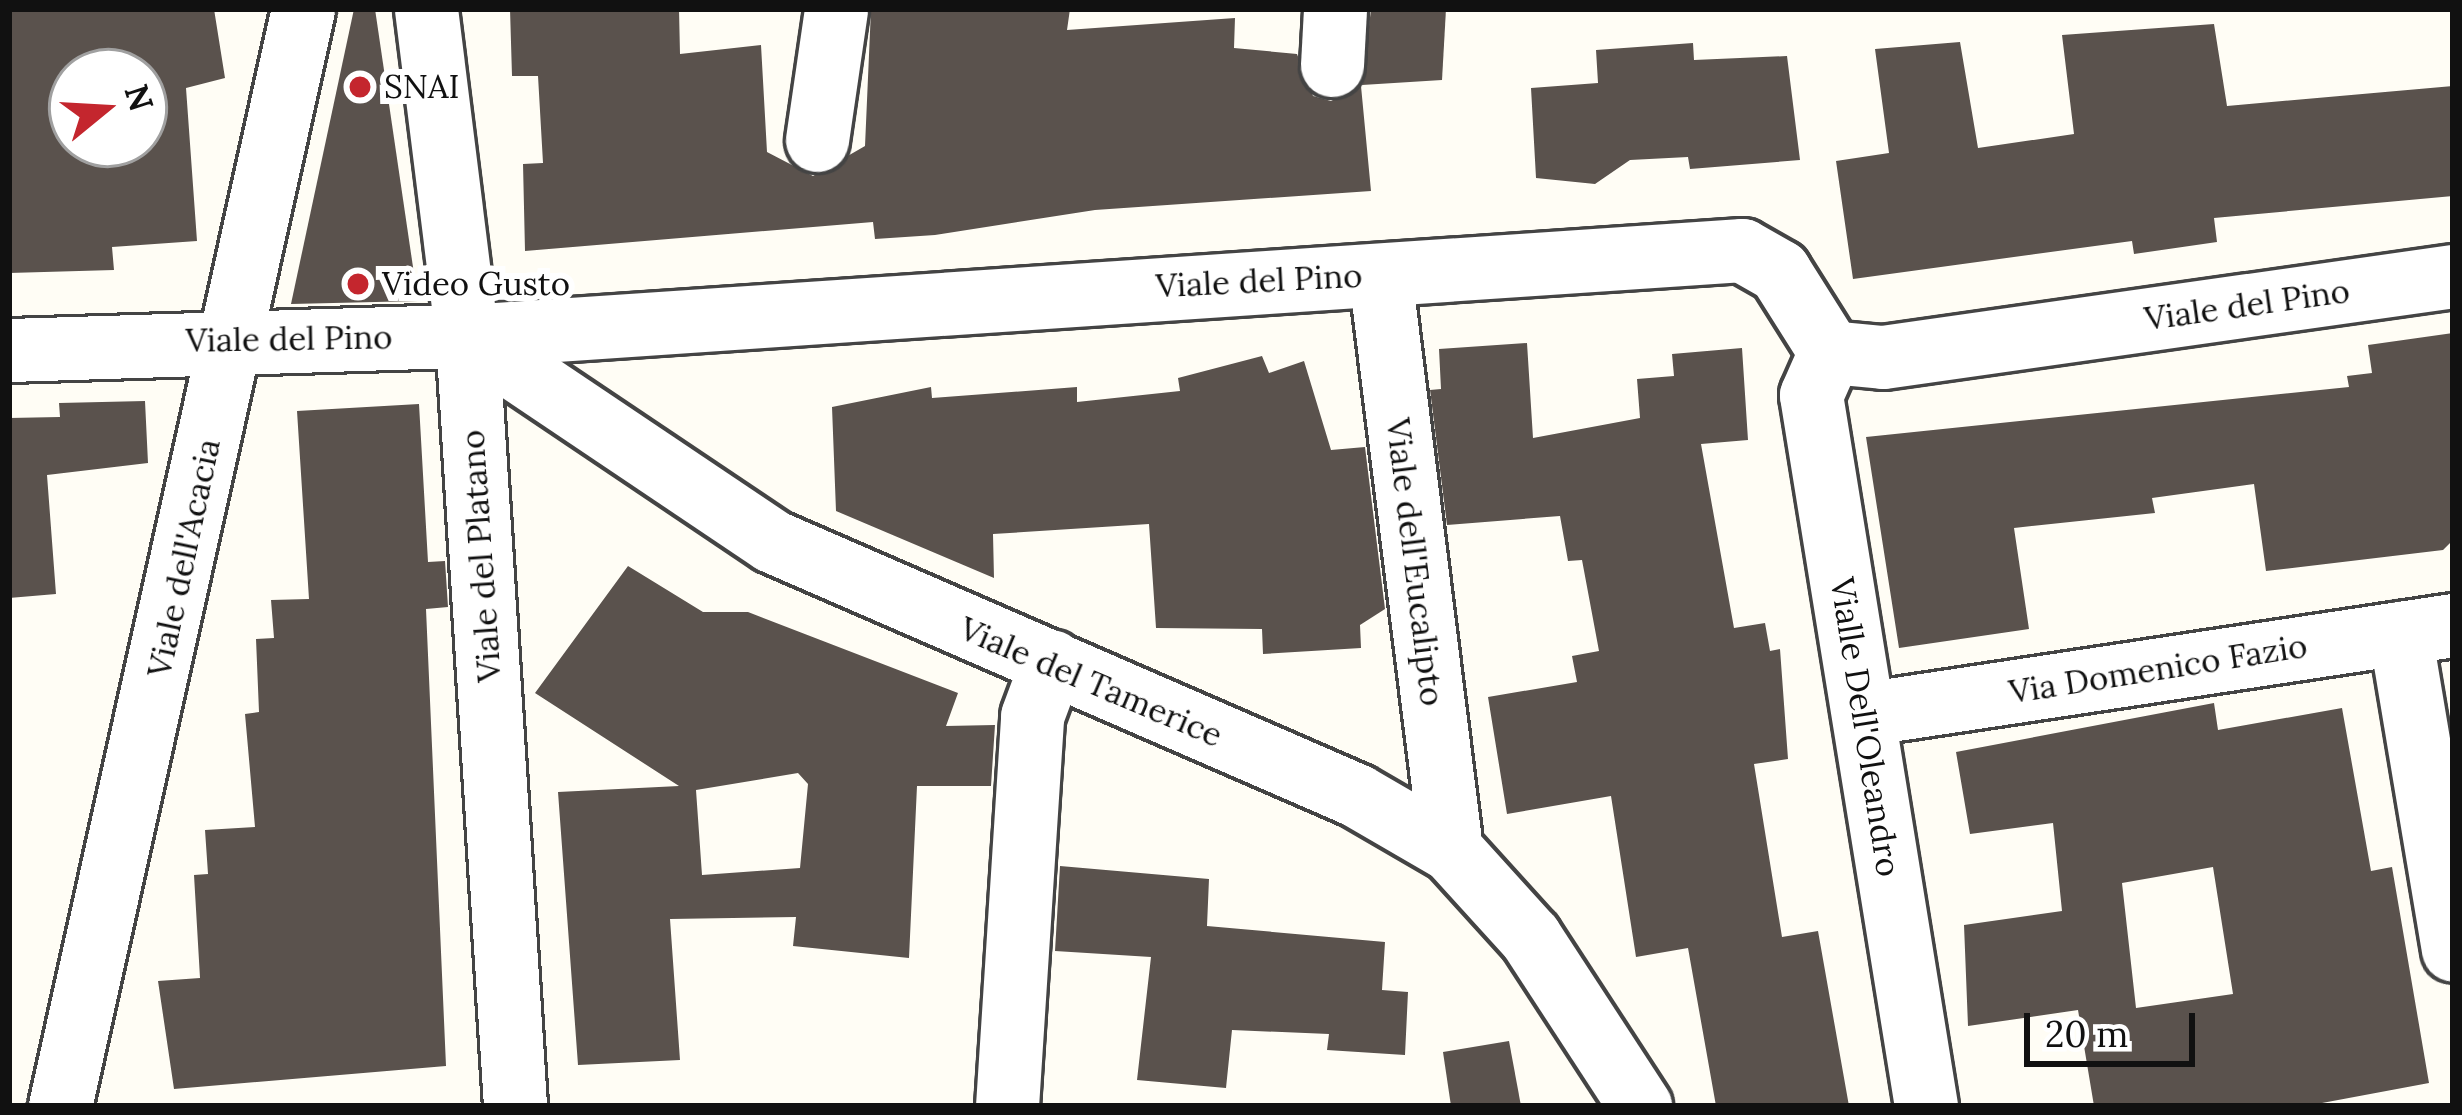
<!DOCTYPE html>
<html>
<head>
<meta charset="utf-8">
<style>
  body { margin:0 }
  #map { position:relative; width:2462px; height:1115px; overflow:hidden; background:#fffdf5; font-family:Lora,serif }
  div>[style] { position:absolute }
  .building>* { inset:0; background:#5a524d }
  .roads { filter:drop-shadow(3px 0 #444) drop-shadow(-3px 0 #444) drop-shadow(0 3px #444) drop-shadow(0 -3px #444) }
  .minor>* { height:63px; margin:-31.5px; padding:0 31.5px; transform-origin:31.5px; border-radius:31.5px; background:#fff }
  .dots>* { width:33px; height:33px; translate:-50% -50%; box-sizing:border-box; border:6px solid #fff; border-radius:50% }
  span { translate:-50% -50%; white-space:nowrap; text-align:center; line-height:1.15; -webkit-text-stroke:12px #fff; paint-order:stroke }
  .poi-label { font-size:33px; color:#111 }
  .left { translate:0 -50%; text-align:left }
  .street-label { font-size:33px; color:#111 }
  .frame { position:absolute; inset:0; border:12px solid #111; pointer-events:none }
  .north { position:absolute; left:48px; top:48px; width:120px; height:120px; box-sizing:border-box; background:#fff; border:3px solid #a0a0a0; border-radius:50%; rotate:72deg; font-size:33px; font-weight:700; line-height:48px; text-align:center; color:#111 }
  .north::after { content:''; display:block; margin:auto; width:42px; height:54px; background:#c4262e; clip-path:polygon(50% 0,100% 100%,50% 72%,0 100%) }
  .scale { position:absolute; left:2024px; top:1013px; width:171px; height:54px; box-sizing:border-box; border:6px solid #111; border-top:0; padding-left:15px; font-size:36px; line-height:42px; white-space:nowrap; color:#111; -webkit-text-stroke:9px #fff; paint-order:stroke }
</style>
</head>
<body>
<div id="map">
  <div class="building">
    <div style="clip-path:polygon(evenodd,214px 9px,225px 78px,186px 88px,197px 241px,112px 247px,114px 270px,9px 273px,9px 10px,214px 9px,72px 72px,144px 72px,144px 144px,72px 144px,72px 72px)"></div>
    <div style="clip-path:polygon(354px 9px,375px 9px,418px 301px,291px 304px)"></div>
    <div style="clip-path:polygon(510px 9px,679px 9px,680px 54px,761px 45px,767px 152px,813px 176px,865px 146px,871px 9px,1070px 9px,1067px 30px,1235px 18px,1234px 48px,1297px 54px,1313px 96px,1331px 101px,1361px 86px,1371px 191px,1095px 210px,935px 235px,875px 239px,873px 222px,525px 251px,523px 164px,543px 163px,538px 76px,512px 76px)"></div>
    <div style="clip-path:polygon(1371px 9px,1446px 9px,1442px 80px,1362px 85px)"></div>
    <div style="clip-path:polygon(2214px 24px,2227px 106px,2453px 86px,2453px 196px,2214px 218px,2217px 242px,2134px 254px,2132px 241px,1853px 279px,1836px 161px,1889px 153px,1875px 49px,1960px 42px,1978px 148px,2074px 134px,2062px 35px)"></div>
    <div style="clip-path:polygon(1693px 43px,1694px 60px,1787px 56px,1800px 160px,1690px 169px,1688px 157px,1630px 160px,1595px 184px,1536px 178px,1531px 88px,1598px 83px,1596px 50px)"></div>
    <div style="clip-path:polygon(2453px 333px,2453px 540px,2443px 550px,2266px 571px,2254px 484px,2152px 498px,2155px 513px,2014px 528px,2029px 629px,1899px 648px,1866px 437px,2349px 387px,2347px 376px,2372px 373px,2368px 345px)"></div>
    <div style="clip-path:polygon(1527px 343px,1533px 438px,1640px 418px,1637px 379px,1674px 376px,1672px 354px,1742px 348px,1748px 440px,1701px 444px,1734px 628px,1765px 623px,1770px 651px,1780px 649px,1788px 759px,1754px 764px,1782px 937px,1818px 931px,1849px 1106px,1716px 1106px,1688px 948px,1636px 957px,1611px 796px,1507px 814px,1488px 697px,1577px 682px,1572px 656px,1599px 651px,1582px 560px,1568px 561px,1560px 516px,1447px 525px,1430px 390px,1441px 389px,1439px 349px)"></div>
    <div style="clip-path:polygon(1262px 356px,1269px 373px,1304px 361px,1331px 450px,1365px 447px,1385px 609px,1360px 625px,1361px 648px,1263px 654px,1262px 629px,1156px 628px,1149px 524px,993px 534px,994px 578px,836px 511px,832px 407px,931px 387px,932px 398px,1077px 387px,1077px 402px,1180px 391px,1178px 378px)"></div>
    <div style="clip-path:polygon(145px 401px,148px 463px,47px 475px,56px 594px,9px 598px,9px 418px,60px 417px,59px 403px)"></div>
    <div style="clip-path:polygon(419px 404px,428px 562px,445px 561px,448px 607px,426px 609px,446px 1066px,174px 1089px,158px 981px,200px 978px,194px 875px,208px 874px,205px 830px,255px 827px,245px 714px,259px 712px,256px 639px,274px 638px,271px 600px,309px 599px,297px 411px)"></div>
    <div style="clip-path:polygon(evenodd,628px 566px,703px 612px,748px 612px,958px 693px,946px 726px,995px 725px,991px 786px,917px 786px,909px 958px,793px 946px,796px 917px,670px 919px,680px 1060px,578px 1065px,558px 792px,679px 786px,535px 693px,628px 566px,798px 773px,808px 784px,800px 868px,702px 875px,696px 790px,798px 773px)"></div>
    <div style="clip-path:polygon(evenodd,2214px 703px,2218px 730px,2342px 708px,2371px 871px,2392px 867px,2429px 1083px,2306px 1106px,2094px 1106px,2078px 1010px,1968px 1026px,1964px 925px,2062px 911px,2053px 823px,1970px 834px,1956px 752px,2214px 703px,2213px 867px,2233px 994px,2136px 1008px,2122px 883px,2213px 867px)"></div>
    <div style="clip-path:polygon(1060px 866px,1209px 879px,1207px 926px,1385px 942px,1382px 990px,1408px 992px,1405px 1055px,1327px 1050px,1329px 1034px,1232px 1030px,1226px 1088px,1137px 1080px,1151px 957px,1055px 951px)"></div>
    <div style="clip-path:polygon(1509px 1041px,1521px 1106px,1451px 1106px,1443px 1052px)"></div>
  </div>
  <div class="roads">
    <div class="minor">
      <div style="left:426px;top:9px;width:330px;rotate:82.9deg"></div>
      <div style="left:467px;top:336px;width:771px;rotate:86.43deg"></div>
      <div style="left:1332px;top:65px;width:56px;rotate:-86.9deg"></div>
      <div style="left:817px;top:140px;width:132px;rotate:-81.7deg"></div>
      <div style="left:1380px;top:275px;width:579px;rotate:82.96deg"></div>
      <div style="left:467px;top:336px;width:367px;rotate:33.9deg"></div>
      <div style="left:772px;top:541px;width:637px;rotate:23.51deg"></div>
      <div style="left:1356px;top:795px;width:110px;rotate:30.1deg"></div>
      <div style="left:1451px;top:850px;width:118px;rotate:47.8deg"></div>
      <div style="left:1530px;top:937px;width:202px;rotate:56.9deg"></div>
      <div style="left:9px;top:350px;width:458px;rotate:-1.8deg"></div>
      <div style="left:467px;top:336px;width:1278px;rotate:-3.86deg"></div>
      <div style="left:1742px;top:250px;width:43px;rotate:29.6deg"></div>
      <div style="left:1779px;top:271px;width:96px;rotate:57.8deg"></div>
      <div style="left:1830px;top:352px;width:53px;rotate:5.4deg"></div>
      <div style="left:1883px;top:357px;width:576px;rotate:-8.09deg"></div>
      <div style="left:1830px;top:352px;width:47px;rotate:113.8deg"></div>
      <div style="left:1811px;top:395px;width:720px;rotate:80.81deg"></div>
      <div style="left:2400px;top:633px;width:321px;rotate:80.5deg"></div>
      <div style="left:1863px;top:714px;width:597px;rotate:-8.58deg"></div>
      <div style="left:60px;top:1106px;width:1124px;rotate:-77.51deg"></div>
      <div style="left:1007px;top:1106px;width:391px;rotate:-86.3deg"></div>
      <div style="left:1032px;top:716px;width:58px;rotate:-69.7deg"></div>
    </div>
  </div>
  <div class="dots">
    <div style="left:360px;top:87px;background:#c4262e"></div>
    <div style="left:358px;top:284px;background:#c4262e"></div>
  </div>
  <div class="poi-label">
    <span class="left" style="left:384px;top:87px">SNAI</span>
    <span class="left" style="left:382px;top:284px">Video Gusto</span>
  </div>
  <div class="street-label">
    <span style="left:1259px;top:281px;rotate:-3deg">Viale del Pino</span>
    <span style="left:2247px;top:305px;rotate:-8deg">Viale del Pino</span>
    <span style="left:289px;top:339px;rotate:-1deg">Viale del Pino</span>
    <span style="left:481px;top:556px;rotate:-94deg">Viale del Platano</span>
    <span style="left:184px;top:558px;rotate:-78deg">Viale dell'Acacia</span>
    <span style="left:1415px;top:562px;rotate:83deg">Viale dell'Eucalipto</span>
    <span style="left:2158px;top:669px;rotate:-9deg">Via Domenico Fazio</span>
    <span style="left:1091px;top:682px;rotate:23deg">Viale del Tamerice</span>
    <span style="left:1865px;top:727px;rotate:81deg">Vialle Dell'Oleandro</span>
  </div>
  <div class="frame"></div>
  <div class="north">N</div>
  <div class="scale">20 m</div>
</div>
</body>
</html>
